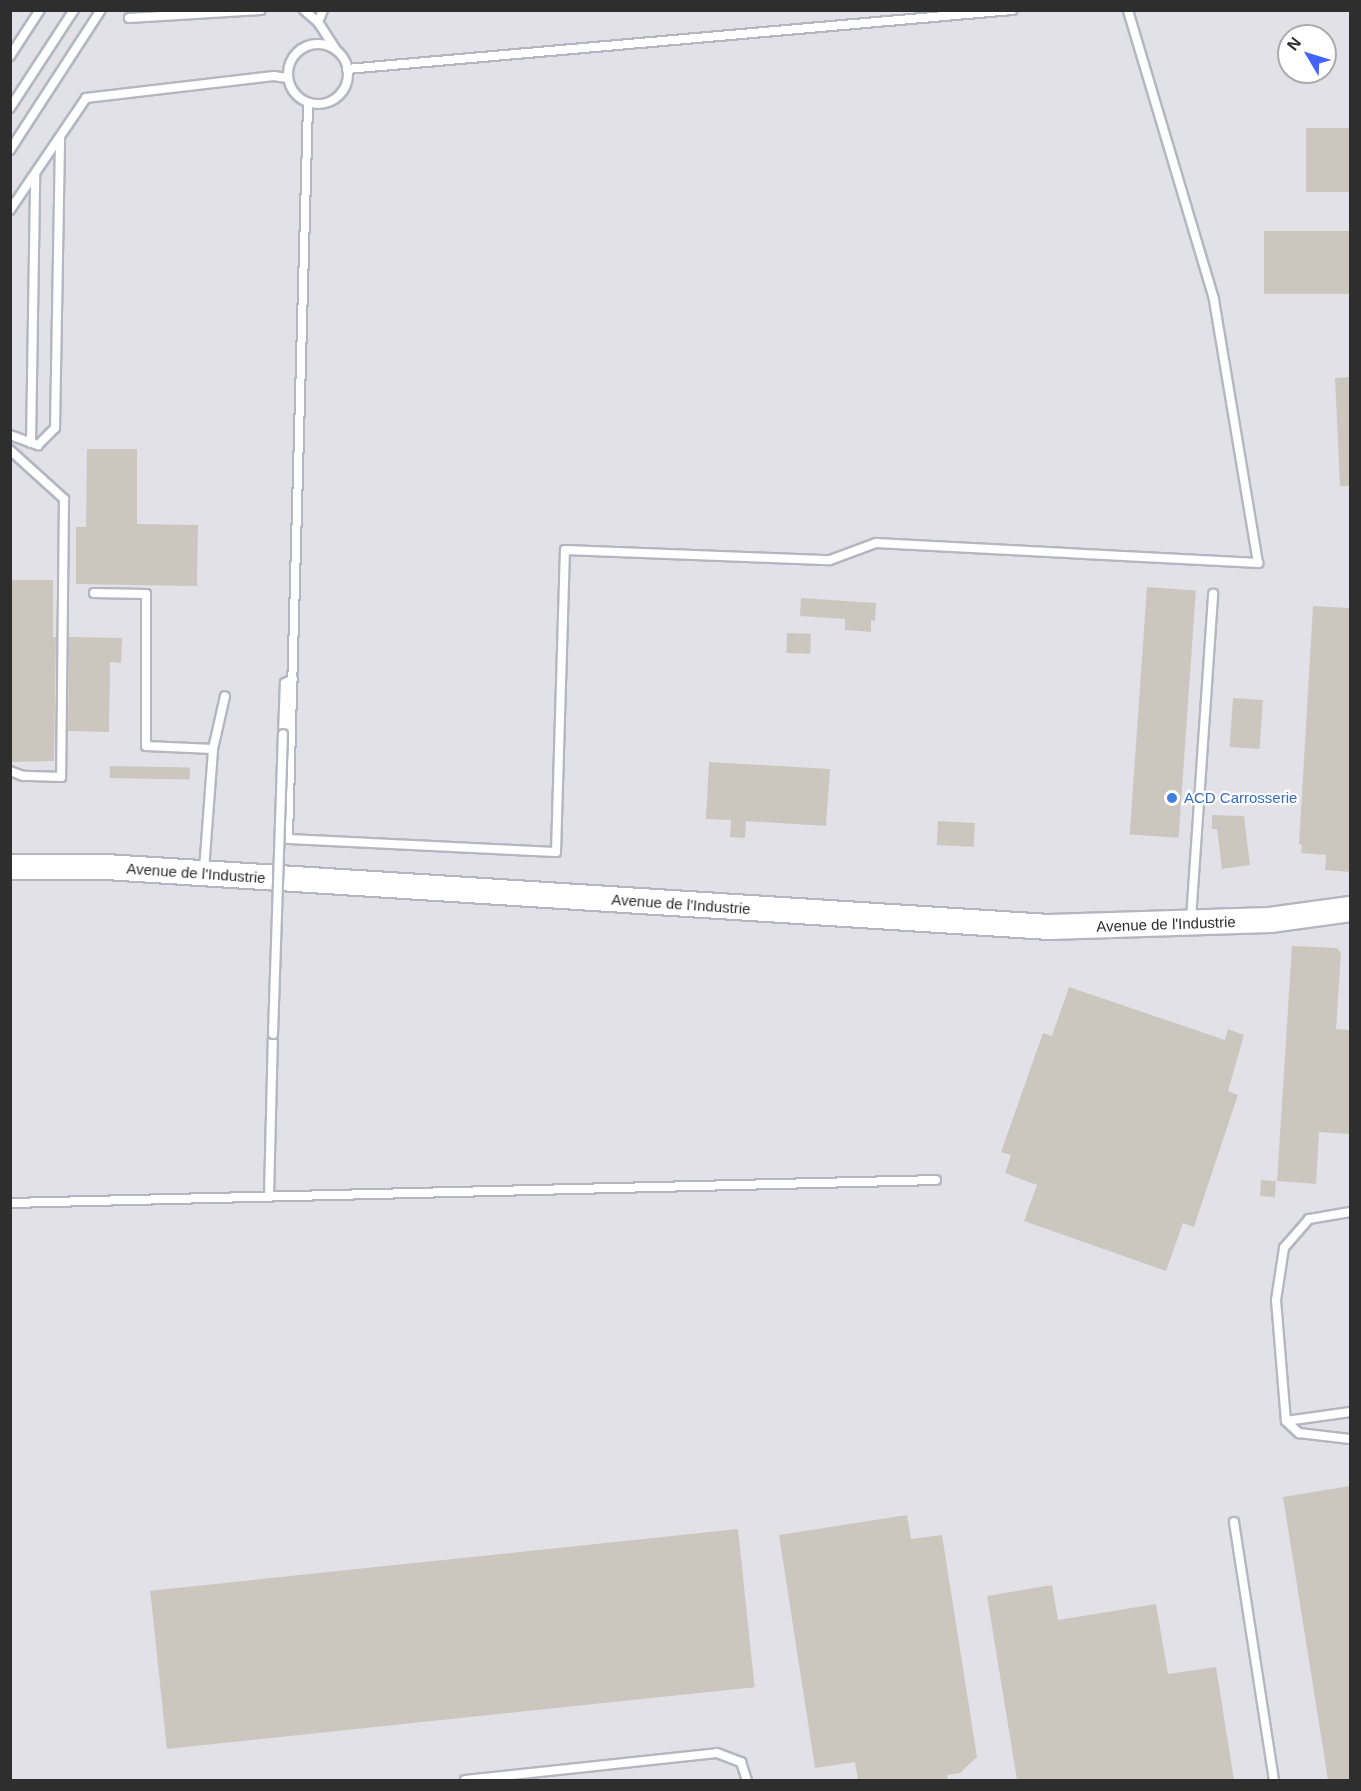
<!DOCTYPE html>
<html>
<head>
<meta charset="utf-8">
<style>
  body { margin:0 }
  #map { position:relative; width:1361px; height:1791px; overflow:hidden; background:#efe9e1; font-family:Helvetica,sans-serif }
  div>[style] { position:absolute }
  .industrial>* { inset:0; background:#e3e1e8 }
  .building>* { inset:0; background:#cbc7bf; transform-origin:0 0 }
  .roads { filter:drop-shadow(2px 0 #b4b7c1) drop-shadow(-2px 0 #b4b7c1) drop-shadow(0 2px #b4b7c1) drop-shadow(0 -2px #b4b7c1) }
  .lane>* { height:8px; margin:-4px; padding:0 4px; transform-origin:4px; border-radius:4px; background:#fff }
  .lane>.ring { margin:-4px; padding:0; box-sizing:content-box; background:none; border:8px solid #fff; border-radius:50% }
  .secondary>* { height:24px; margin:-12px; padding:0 12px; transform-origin:12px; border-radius:12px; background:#fff }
  .bridges { filter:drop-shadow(2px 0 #b4b7c1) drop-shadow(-2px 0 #b4b7c1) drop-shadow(0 2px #b4b7c1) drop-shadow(0 -2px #b4b7c1) }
  .lane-bridge>* { height:8px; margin:-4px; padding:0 4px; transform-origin:4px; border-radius:4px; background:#fff }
  .dots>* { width:16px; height:16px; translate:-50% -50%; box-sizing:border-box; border:3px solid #fff; border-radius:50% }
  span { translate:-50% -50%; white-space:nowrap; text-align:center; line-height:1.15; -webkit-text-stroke:4.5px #fff; paint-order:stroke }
  .shop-label { font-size:15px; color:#366cbe }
  .left { translate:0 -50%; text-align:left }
  .street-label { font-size:15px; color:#2e2e2e }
  .frame { position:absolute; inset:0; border:12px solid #2e2e2e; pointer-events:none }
  .north { position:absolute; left:1277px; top:24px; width:60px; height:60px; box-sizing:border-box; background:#fff; border:2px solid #ababab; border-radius:50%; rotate:308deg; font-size:16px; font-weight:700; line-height:24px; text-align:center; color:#2e2e2e }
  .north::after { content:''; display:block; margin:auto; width:21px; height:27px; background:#4264fb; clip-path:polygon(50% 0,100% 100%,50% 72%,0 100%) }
</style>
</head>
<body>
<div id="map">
  <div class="industrial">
    <div style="clip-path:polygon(evenodd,10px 11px,1350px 11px,1350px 1780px,11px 1780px,10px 11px,1289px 36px,1325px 36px,1325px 72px,1289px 72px,1289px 36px)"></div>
  </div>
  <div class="building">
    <div style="left:1306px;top:128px;width:44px;height:64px"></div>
    <div style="left:1350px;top:231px;width:63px;height:86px;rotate:90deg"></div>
    <div style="clip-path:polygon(1350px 377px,1350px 486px,1340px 486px,1335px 378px)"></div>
    <div style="clip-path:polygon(87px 449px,137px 449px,137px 524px,198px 525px,197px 586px,76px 584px,76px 527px,86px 527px)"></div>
    <div style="clip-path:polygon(10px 580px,53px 580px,53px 637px,56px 637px,54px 761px,10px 762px)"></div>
    <div style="left:1147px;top:587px;width:49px;height:248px;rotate:4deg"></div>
    <div style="clip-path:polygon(801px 598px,876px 603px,875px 621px,871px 620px,871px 632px,845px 630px,845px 619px,800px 616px)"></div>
    <div style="clip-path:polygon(1313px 606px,1350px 608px,1350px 872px,1325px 870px,1326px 855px,1301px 853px,1302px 845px,1299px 844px)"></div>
    <div style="left:787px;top:633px;width:24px;height:20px;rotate:2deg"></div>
    <div style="clip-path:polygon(69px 637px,122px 638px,121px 663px,110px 662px,109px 732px,68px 731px)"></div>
    <div style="left:1233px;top:698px;width:30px;height:49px;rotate:4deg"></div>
    <div style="clip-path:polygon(709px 762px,830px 769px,826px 826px,746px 821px,745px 838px,730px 837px,731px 820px,706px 819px)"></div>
    <div style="left:110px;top:766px;width:80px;height:12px;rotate:1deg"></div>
    <div style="clip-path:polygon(1212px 815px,1244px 816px,1250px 865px,1222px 869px,1217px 829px,1212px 829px)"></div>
    <div style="left:938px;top:821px;width:37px;height:24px;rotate:3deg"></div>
    <div style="clip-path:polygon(1292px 946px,1337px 948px,1341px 953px,1336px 1029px,1350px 1030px,1350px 1134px,1319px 1132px,1316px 1184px,1277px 1181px)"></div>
    <div style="clip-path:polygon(1069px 987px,1225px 1040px,1228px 1029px,1244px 1035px,1228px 1091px,1238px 1095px,1194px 1227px,1183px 1223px,1166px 1271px,1024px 1221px,1037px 1185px,1005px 1173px,1011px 1155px,1001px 1152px,1043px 1033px,1052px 1036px)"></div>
    <div style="left:1261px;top:1180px;width:15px;height:16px;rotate:4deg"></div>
    <div style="clip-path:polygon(1350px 1486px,1350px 1780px,1328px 1780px,1283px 1497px)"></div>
    <div style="clip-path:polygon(907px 1515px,911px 1539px,942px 1535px,977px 1757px,960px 1773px,947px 1775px,948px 1780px,858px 1780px,855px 1762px,815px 1768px,779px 1535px)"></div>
    <div style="left:738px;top:1529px;width:159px;height:591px;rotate:84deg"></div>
    <div style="clip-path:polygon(1052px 1585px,1058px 1620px,1156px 1604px,1168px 1674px,1216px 1667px,1234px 1780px,1017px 1780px,987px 1596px)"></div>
  </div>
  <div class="roads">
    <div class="lane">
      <div style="left:304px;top:10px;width:18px;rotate:41deg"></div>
      <div style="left:318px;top:22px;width:31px;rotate:57deg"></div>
      <div style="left:129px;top:18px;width:132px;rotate:-3.5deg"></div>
      <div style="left:318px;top:22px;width:13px;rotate:-67deg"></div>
      <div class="ring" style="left:288px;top:44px;width:52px;height:52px"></div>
      <div style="left:10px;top:56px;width:55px;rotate:-56.9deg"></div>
      <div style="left:347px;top:69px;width:668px;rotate:-5.07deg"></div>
      <div style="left:308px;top:104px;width:735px;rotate:91.56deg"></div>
      <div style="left:288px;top:839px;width:268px;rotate:2.8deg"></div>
      <div style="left:556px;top:852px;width:302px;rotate:-88.3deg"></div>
      <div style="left:565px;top:550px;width:265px;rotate:2.2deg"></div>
      <div style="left:830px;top:560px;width:49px;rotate:-20.3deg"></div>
      <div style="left:876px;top:543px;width:383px;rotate:3deg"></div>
      <div style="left:1258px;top:563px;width:268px;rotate:-99.5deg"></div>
      <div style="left:1214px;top:299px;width:302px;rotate:-106.6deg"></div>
      <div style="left:10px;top:108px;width:117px;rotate:-56.9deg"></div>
      <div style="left:10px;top:150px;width:167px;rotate:-57deg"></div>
      <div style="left:10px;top:210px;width:135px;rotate:-55.8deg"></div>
      <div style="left:86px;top:98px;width:189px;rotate:-6.7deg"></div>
      <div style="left:274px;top:76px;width:13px;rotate:9deg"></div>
      <div style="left:10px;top:435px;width:30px;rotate:20deg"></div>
      <div style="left:38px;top:445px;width:24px;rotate:-45deg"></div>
      <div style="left:55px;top:428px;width:290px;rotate:-89deg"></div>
      <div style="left:31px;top:443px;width:269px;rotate:-89.1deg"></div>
      <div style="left:10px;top:450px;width:73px;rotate:42.2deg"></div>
      <div style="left:64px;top:499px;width:278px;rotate:90.6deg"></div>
      <div style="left:61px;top:777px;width:38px;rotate:-178deg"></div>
      <div style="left:23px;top:776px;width:14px;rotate:-159deg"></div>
      <div style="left:94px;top:593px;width:52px;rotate:1.1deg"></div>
      <div style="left:146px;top:594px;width:152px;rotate:90deg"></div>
      <div style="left:146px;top:746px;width:67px;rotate:2.6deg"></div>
      <div style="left:283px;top:734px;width:51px;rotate:-87.8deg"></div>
      <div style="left:285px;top:683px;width:9px;rotate:-27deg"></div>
      <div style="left:204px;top:870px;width:121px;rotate:-85.7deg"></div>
      <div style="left:213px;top:749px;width:54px;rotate:-77.2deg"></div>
      <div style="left:1191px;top:919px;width:326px;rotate:-86.1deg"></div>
      <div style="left:269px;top:1196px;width:162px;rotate:-88.6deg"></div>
      <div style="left:10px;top:1203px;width:926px;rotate:-1.42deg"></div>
      <div style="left:1350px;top:1212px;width:42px;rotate:170.3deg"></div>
      <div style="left:1309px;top:1219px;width:38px;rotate:131deg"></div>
      <div style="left:1284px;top:1248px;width:53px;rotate:98.7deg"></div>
      <div style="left:1276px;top:1300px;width:121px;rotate:85.3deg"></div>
      <div style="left:1286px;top:1421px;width:18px;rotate:43deg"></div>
      <div style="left:1299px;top:1433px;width:51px;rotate:6.7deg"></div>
      <div style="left:1286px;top:1421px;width:65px;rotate:-8deg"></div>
      <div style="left:1234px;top:1522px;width:261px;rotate:81.2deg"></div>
      <div style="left:465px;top:1780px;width:253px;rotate:-6.1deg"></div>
      <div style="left:717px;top:1753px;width:26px;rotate:21deg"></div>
      <div style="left:741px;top:1762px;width:19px;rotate:72deg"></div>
    </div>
    <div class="secondary">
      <div style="left:10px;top:867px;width:96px"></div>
      <div style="left:106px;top:867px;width:945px;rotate:3.64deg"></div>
      <div style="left:1049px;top:927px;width:221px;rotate:-1.8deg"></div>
      <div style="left:1270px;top:920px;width:81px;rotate:-7.8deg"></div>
    </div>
  </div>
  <div class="bridges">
    <div class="lane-bridge">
      <div style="left:273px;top:1034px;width:300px;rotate:-88.1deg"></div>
    </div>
  </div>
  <div class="dots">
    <div style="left:1172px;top:798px;background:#3f7fe0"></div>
  </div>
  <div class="shop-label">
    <span class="left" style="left:1184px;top:798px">ACD Carrosserie</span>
  </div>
  <div class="street-label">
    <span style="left:196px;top:873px;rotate:4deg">Avenue de l'Industrie</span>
    <span style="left:681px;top:904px;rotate:4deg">Avenue de l'Industrie</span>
    <span style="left:1166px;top:924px;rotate:-2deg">Avenue de l'Industrie</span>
  </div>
  <div class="frame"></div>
  <div class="north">N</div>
</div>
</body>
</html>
